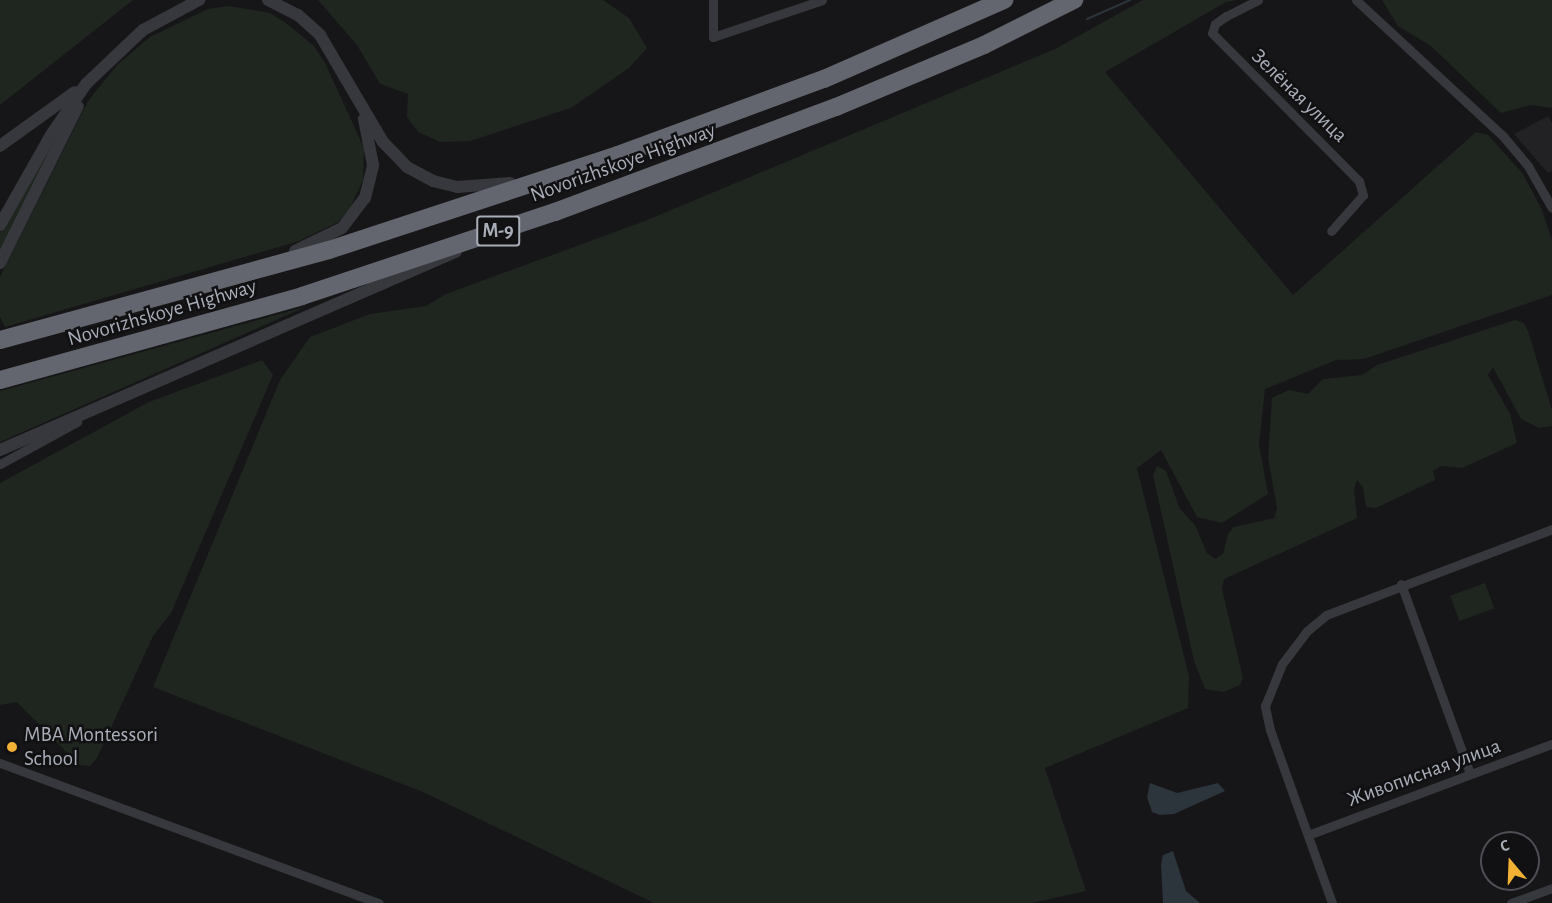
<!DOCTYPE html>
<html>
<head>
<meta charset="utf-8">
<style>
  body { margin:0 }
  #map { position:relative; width:1552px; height:903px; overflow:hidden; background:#161618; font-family:"Alegreya Sans",sans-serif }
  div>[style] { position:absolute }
  .built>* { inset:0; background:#222225 }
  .green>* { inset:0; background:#1e261f; transform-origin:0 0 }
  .water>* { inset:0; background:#2c353c }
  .stream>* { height:2px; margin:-1px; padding:0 1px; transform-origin:1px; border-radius:1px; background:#2c353c }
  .minor>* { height:9px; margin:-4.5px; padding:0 4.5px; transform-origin:4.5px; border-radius:4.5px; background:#37383d }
  .tertiary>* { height:12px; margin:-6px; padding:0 6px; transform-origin:6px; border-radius:6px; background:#37383d }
  .motorway>* { height:18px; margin:-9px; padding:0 9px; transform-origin:9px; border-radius:9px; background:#63666e }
  .dots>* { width:16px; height:16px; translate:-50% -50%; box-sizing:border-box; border:3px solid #111113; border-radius:50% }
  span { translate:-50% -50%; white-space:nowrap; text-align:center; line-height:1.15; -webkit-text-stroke:5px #111113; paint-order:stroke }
  .shield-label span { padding:2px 4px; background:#111113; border:2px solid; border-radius:4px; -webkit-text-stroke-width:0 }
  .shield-label { font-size:20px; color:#a8adb8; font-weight:700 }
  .street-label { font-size:21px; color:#a8adb8 }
  .poi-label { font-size:21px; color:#a8adb8 }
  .left { translate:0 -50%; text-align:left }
  .north { position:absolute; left:1480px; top:831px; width:60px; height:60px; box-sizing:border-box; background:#111113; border:2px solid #4d4f55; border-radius:50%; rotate:341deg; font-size:16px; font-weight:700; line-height:24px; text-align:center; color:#a8adb8 }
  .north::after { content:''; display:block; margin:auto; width:21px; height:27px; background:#f2b134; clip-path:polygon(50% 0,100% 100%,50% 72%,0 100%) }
</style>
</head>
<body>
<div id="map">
  <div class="built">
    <div style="clip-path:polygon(1548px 116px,1552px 123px,1552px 171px,1548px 173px,1514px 134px)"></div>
  </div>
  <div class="green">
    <div style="clip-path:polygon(0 0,133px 0,0 105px)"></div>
    <div style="clip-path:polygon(318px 0,603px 0,629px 18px,647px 48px,629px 68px,571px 108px,470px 141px,440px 142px,418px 132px,407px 117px,408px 94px,380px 84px,357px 45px)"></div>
    <div style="clip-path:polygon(1143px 0,1237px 0,1226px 2px,1105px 72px,1293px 295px,1476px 132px,1488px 135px,1523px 174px,1542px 210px,1552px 240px,1552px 295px,1364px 359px,1336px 360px,1265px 389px,1259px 444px,1268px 494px,1222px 523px,1197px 517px,1161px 450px,1137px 468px,1189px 676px,1188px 708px,1045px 768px,1086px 891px,1032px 903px,654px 903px,423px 792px,153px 687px,280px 380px,310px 337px,370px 314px,426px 306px,446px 294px,645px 221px,1055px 49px)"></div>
    <div style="clip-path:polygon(1382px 0,1552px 0,1552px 108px,1530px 105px,1501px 113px,1431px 46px,1398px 26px)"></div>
    <div style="clip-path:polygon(229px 6px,270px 13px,286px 23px,314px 46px,325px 63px,364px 148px,363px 180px,350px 208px,338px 222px,299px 241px,5px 327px,0 317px,0 277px,88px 101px,117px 65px,150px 37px,208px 9px)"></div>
    <div style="clip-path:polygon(51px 147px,0 254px,0 233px)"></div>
    <div style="clip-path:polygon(305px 307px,161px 371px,0 442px,0 391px)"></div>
    <div style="clip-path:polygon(1515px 320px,1524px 323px,1528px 331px,1552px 410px,1552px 426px,1539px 428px,1521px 419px,1493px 367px,1488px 375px,1510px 414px,1517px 443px,1462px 468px,1441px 466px,1433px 471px,1435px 480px,1376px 508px,1366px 507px,1363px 487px,1357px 480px,1354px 489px,1357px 518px,1224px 579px,1222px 589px,1243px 678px,1240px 685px,1224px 692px,1205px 689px,1194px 661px,1153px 475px,1157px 466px,1166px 471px,1180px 509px,1195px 525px,1207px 553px,1215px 559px,1223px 554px,1228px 534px,1234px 527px,1274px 518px,1277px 508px,1268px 458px,1272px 398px,1289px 390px,1308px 394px,1323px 379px,1362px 375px,1377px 365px)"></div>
    <div style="clip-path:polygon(262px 360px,273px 375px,171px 613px,153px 636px,97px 758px,90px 766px,79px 765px,17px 702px,0 705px,0 483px,149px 402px)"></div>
    <div style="left:1485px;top:583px;width:27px;height:37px;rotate:70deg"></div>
  </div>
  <div class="water">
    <div style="clip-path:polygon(1150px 783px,1177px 793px,1218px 783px,1225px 791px,1174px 814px,1160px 815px,1152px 812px,1147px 797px)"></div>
    <div style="clip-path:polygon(1173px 851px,1186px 891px,1200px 903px,1163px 903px,1161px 864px,1163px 855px)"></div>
  </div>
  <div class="stream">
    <div style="left:1087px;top:19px;width:47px;rotate:-23.8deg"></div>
  </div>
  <div class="minor">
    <div style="left:713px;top:0;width:37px;rotate:90deg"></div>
    <div style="left:713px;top:37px;width:115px;rotate:-18.7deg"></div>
    <div style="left:1258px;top:0;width:36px;rotate:153deg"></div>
    <div style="left:1226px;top:16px;width:14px;rotate:144deg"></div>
    <div style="left:1215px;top:24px;width:9px;rotate:108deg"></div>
    <div style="left:1212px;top:33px;width:209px;rotate:45.2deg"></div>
    <div style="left:1359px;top:181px;width:15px;rotate:74deg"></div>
    <div style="left:1363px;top:195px;width:48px;rotate:131.6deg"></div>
    <div style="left:1356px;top:0;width:200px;rotate:42.8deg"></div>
    <div style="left:1503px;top:136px;width:39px;rotate:50deg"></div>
    <div style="left:1528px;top:166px;width:48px;rotate:60.3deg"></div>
    <div style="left:0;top:464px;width:88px;rotate:-28.6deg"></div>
    <div style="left:1401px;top:584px;width:202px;rotate:70deg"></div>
    <div style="left:0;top:763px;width:404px;rotate:20.3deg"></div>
    <div style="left:1308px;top:835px;width:260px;rotate:-20.5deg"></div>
    <div style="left:1332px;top:903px;width:184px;rotate:-109.7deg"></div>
    <div style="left:1270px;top:730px;width:25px;rotate:-102deg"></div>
    <div style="left:1265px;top:706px;width:45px;rotate:-68deg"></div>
    <div style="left:1282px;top:664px;width:41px;rotate:-52.9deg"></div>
    <div style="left:1307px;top:631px;width:25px;rotate:-40deg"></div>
    <div style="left:1326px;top:615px;width:242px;rotate:-20.8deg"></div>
    <div style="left:1511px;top:903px;width:44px;rotate:-20.1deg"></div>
  </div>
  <div class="tertiary">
    <div style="left:268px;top:0;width:34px;rotate:27deg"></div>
    <div style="left:298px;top:15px;width:30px;rotate:42deg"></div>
    <div style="left:320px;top:35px;width:124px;rotate:59.5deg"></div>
    <div style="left:383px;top:142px;width:35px;rotate:46deg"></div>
    <div style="left:407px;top:167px;width:30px;rotate:28deg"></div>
    <div style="left:433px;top:181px;width:25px;rotate:14deg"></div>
    <div style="left:457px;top:187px;width:53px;rotate:-4.3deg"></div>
    <div style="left:0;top:146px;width:92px;rotate:-35.8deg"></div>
    <div style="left:0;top:225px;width:103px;rotate:-60.5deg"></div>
    <div style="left:51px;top:135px;width:62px;rotate:-55.5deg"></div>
    <div style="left:86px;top:84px;width:79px;rotate:-43.5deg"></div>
    <div style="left:143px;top:30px;width:64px;rotate:-28.2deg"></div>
    <div style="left:295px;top:251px;width:52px;rotate:-26.1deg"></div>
    <div style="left:342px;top:228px;width:38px;rotate:-53deg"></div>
    <div style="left:365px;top:198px;width:34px;rotate:-76deg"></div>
    <div style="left:373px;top:165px;width:47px;rotate:-101.1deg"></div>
    <div style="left:0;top:263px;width:175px;rotate:-63.6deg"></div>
    <div style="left:0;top:450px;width:497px;rotate:-23.5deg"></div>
  </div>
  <div class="motorway">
    <div style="left:0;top:340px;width:341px;rotate:-15.3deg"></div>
    <div style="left:329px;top:250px;width:304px;rotate:-18.2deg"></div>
    <div style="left:618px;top:155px;width:220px;rotate:-20.3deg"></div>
    <div style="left:824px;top:79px;width:197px;rotate:-23.7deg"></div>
    <div style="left:0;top:380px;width:313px;rotate:-15.5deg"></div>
    <div style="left:302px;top:296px;width:267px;rotate:-18.4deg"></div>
    <div style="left:555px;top:212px;width:300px;rotate:-20.5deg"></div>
    <div style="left:836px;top:107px;width:160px;rotate:-22.7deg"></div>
    <div style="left:984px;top:45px;width:101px;rotate:-26.6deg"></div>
  </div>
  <div class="dots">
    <div style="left:12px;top:747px;background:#f2b134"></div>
  </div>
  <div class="shield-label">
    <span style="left:498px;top:231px">М-9</span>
  </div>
  <div class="street-label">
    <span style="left:1299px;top:96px;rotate:44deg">Зелёная улица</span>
    <span style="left:623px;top:163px;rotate:-20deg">Novorizhskoye Highway</span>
    <span style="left:162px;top:313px;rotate:-16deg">Novorizhskoye Highway</span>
    <span style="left:1424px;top:773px;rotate:-20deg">Живописная улица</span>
  </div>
  <div class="poi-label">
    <span class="left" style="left:24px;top:747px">MBA Montessori<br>School</span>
  </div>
  <div class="north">С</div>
</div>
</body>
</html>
